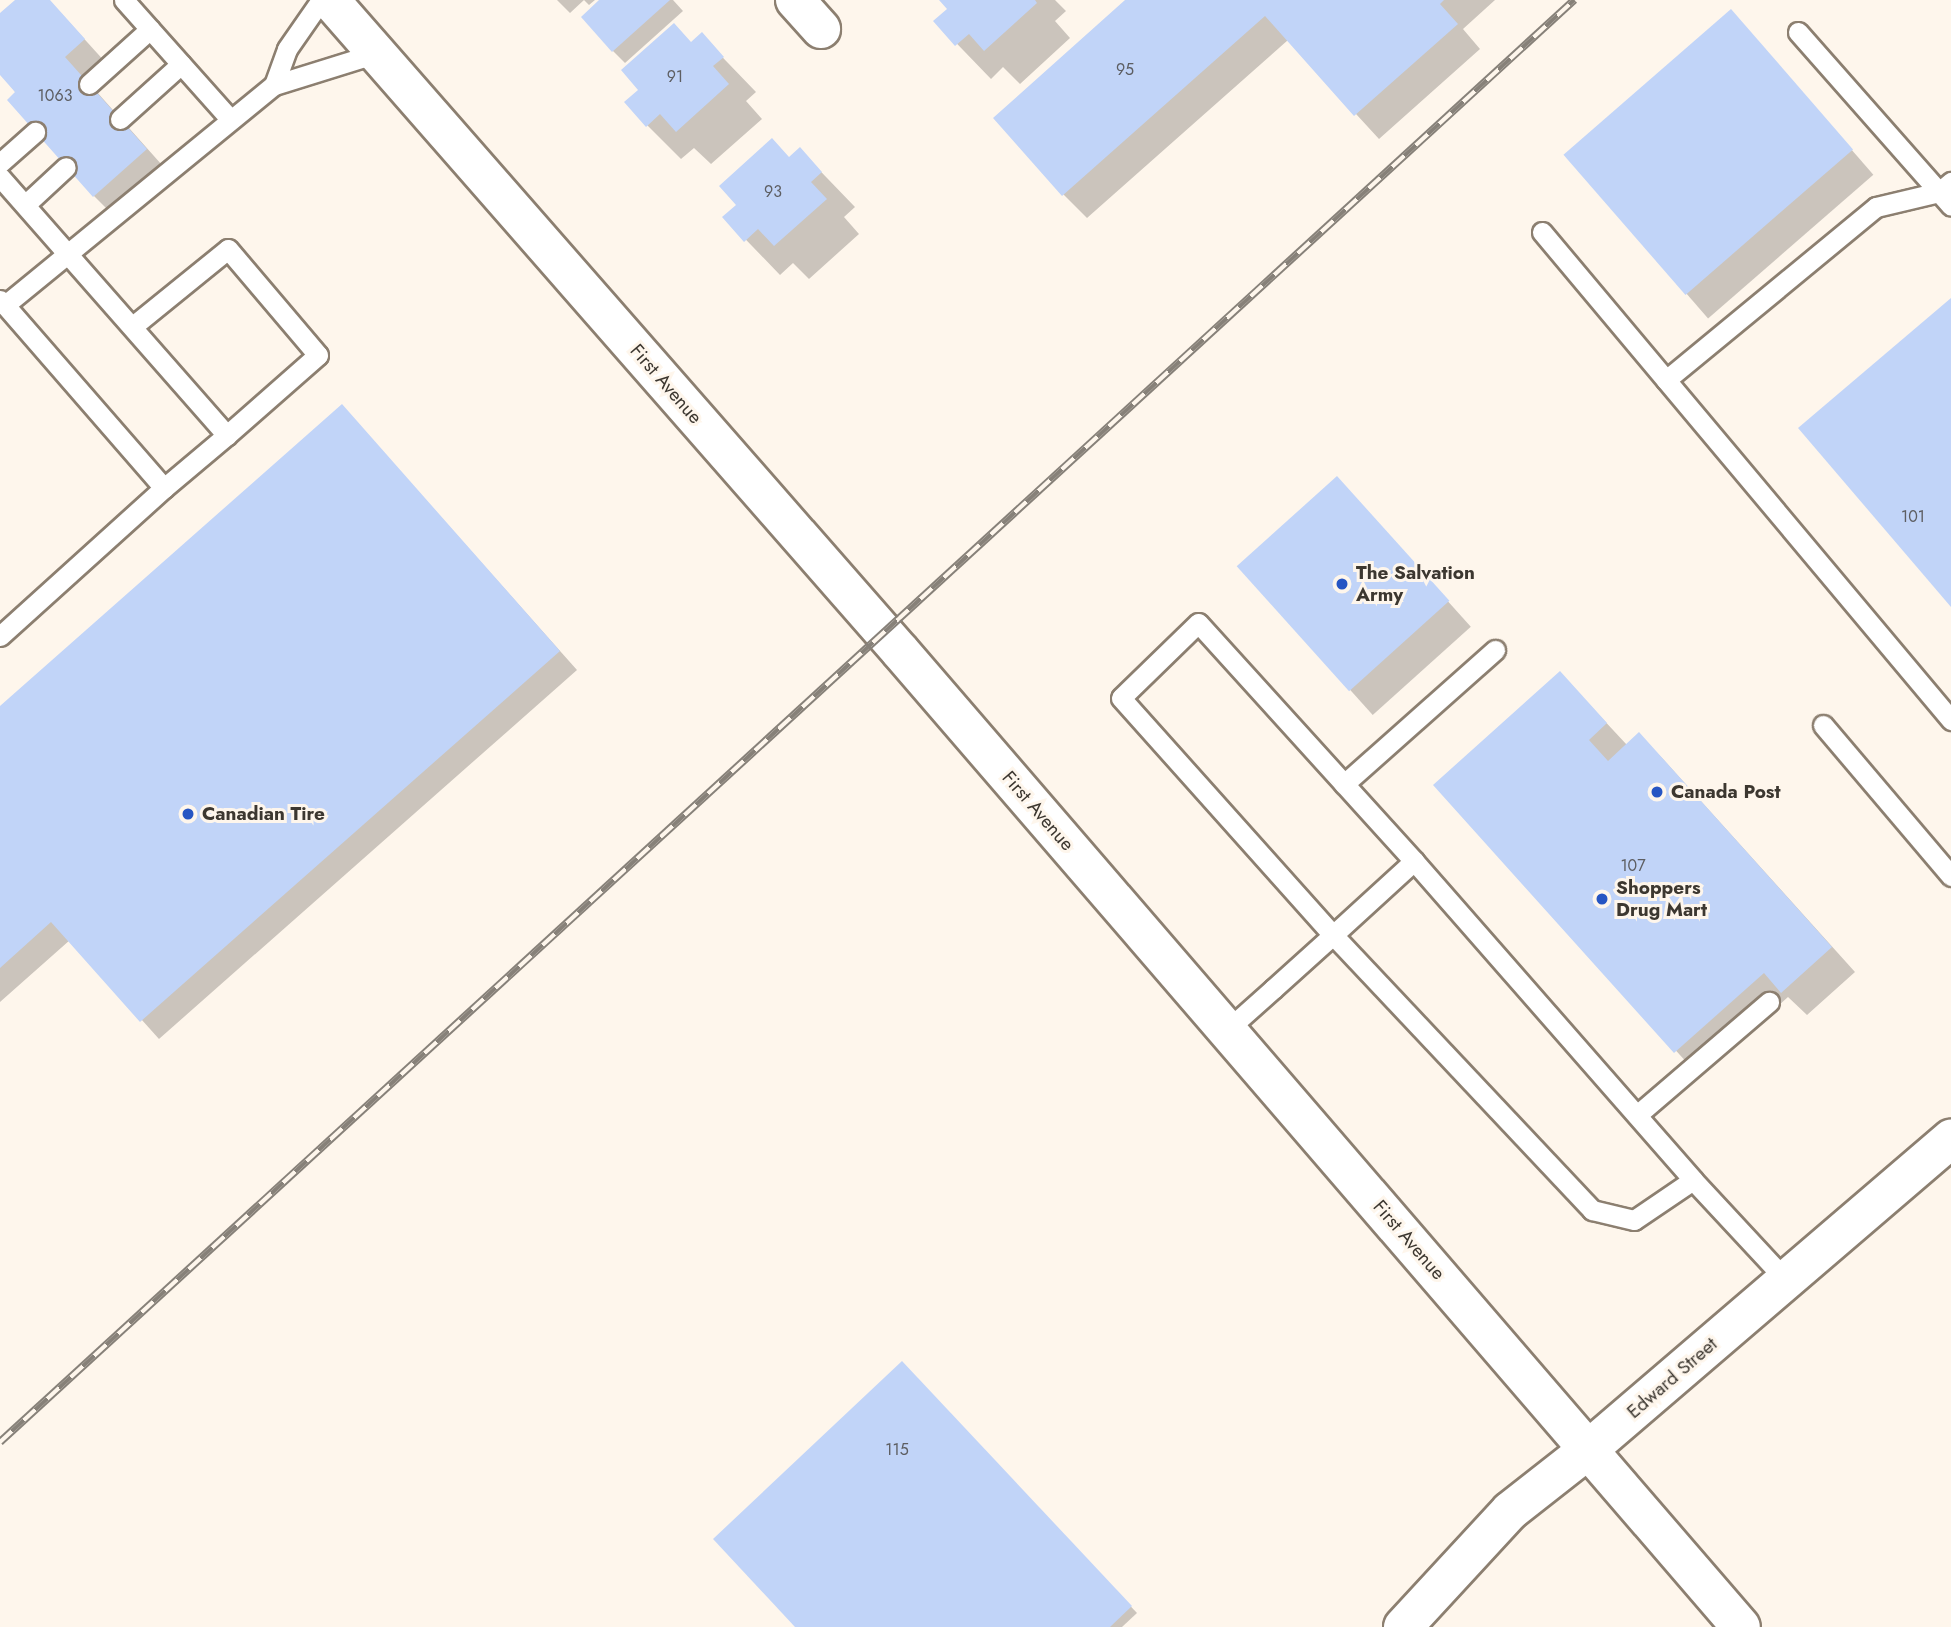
<!DOCTYPE html>
<html>
<head>
<meta charset="utf-8">
<style>
  body { margin:0 }
  #map { position:relative; width:1951px; height:1627px; overflow:hidden; background:#fef6ec; font-family:Jost,sans-serif }
  div>[style] { position:absolute }
  .shadow>* { inset:0; background:#0003; transform-origin:0 0 }
  .building>* { inset:0; background:#c1d4f8; transform-origin:0 0 }
  .roads { filter:drop-shadow(2px 0 #8c7f70) drop-shadow(-2px 0 #8c7f70) drop-shadow(0 2px #8c7f70) drop-shadow(0 -2px #8c7f70) }
  .lane>* { height:19px; margin:-9.5px; padding:0 9.5px; transform-origin:9.5px; border-radius:9.5px; background:#fff }
  .street>* { height:38px; margin:-19px; padding:0 19px; transform-origin:19px; border-radius:19px; background:#fff }
  .secondary>* { height:38px; margin:-19px; padding:0 19px; transform-origin:19px; border-radius:19px; background:#fff }
  .rail>* { height:8px; margin-top:-4px; transform-origin:0; background:repeating-linear-gradient(90deg,#fef6ec 0 16px,#878179 0 32px); box-sizing:border-box; border-block:2px solid #878179 }
  .dots>* { width:19px; height:19px; translate:-50% -50%; box-sizing:border-box; border:4px solid #fef6ec; border-radius:50% }
  span { translate:-50% -50%; white-space:nowrap; text-align:center; line-height:1.15; -webkit-text-stroke:6px #fef6ec; paint-order:stroke }
  .number-label { font-size:16px; color:#5d5e62 }
  .number-label span { -webkit-text-stroke-width:0 }
  .street-label { font-size:19px; color:#3c3730 }
  .poi-label { font-size:19px; color:#3c3730; font-weight:700 }
  .left { translate:0 -50%; text-align:left }
</style>
</head>
<body>
<div id="map">
  <div class="shadow">
    <div style="clip-path:polygon(17px 0,49px 0,107px 64px,88px 82px,170px 174px,118px 220px,94px 196px,0 72px,0 15px)"></div>
    <div style="clip-path:polygon(557px 0,595px 0,589px 5px,584px 0,570px 13px)"></div>
    <div style="clip-path:polygon(602px 0,673px 0,683px 11px,625px 63px,613px 51px)"></div>
    <div style="clip-path:polygon(941px 0,1055px 0,1066px 11px,1055px 21px,1070px 38px,1020px 84px,1003px 67px,991px 79px,936px 22px,949px 9px)"></div>
    <div style="clip-path:polygon(1127px 0,1495px 0,1463px 29px,1480px 49px,1379px 139px,1288px 40px,1087px 218px,1063px 194px)"></div>
    <div style="left:1731px;top:11px;width:217px;height:219px;rotate:49deg"></div>
    <div style="clip-path:polygon(701px 35px,756px 92px,746px 101px,762px 119px,711px 164px,694px 148px,681px 159px,647px 125px,692px 43px)"></div>
    <div style="clip-path:polygon(800px 150px,855px 207px,844px 217px,859px 234px,809px 279px,793px 263px,780px 275px,725px 218px)"></div>
    <div style="clip-path:polygon(342px 406px,577px 670px,159px 1039px,70px 940px,0 1002px,0 708px)"></div>
    <div style="left:1337px;top:478px;width:200px;height:132px;rotate:48deg"></div>
    <div style="clip-path:polygon(1560px 673px,1627px 745px,1639px 735px,1663px 759px,1855px 972px,1807px 1015px,1788px 997px,1699px 1076px,1435px 785px)"></div>
    <div style="clip-path:polygon(902px 1364px,1137px 1613px,1122px 1627px,798px 1627px)"></div>
  </div>
  <div class="building">
    <div style="clip-path:polygon(15px 0,50px 0,85px 39px,65px 57px,147px 149px,93px 197px,7px 100px,15px 92px,0 75px,0 13px)"></div>
    <div style="clip-path:polygon(599px 0,670px 0,612px 52px,581px 17px)"></div>
    <div style="clip-path:polygon(939px 0,1035px 0,1037px 3px,984px 51px,969px 34px,955px 46px,933px 21px,947px 9px)"></div>
    <div style="clip-path:polygon(1125px 0,1444px 0,1440px 4px,1458px 24px,1354px 116px,1265px 16px,1062px 196px,993px 118px)"></div>
    <div style="left:1731px;top:9px;width:186px;height:222px;rotate:49deg"></div>
    <div style="clip-path:polygon(674px 23px,691px 42px,702px 32px,724px 57px,713px 66px,729px 84px,676px 132px,660px 114px,646px 127px,624px 102px,638px 90px,621px 70px)"></div>
    <div style="clip-path:polygon(772px 138px,789px 157px,800px 147px,822px 172px,811px 182px,827px 199px,774px 246px,758px 229px,744px 242px,722px 217px,736px 205px,719px 186px)"></div>
    <div style="clip-path:polygon(1951px 298px,1951px 607px,1798px 428px)"></div>
    <div style="clip-path:polygon(342px 404px,560px 651px,140px 1022px,51px 922px,0 968px,0 706px)"></div>
    <div style="left:1337px;top:476px;width:168px;height:135px;rotate:48deg"></div>
    <div style="clip-path:polygon(1560px 671px,1607px 723px,1589px 740px,1608px 761px,1639px 732px,1832px 947px,1781px 993px,1764px 973px,1674px 1053px,1433px 785px)"></div>
    <div style="clip-path:polygon(902px 1361px,1132px 1606px,1110px 1627px,795px 1627px,713px 1539px)"></div>
  </div>
  <div class="roads">
    <div class="lane">
      <div style="left:124px;top:0;width:158px;rotate:48.3deg"></div>
      <div style="left:1798px;top:32px;width:213px;rotate:48.6deg"></div>
      <div style="left:1939px;top:192px;width:16px;rotate:-40deg"></div>
      <div style="left:89px;top:84px;width:82px;rotate:-42deg"></div>
      <div style="left:274px;top:85px;width:38px;rotate:-70deg"></div>
      <div style="left:287px;top:49px;width:60px;rotate:-55.2deg"></div>
      <div style="left:120px;top:119px;width:82px;rotate:-42deg"></div>
      <div style="left:0;top:163px;width:47px;rotate:-41.5deg"></div>
      <div style="left:0;top:177px;width:344px;rotate:48.7deg"></div>
      <div style="left:227px;top:435px;width:82px;rotate:139.9deg"></div>
      <div style="left:26px;top:204px;width:54px;rotate:-42.8deg"></div>
      <div style="left:1542px;top:232px;width:637px;rotate:50.03deg"></div>
      <div style="left:0;top:300px;width:7px;rotate:45deg"></div>
      <div style="left:5px;top:305px;width:348px;rotate:-39.3deg"></div>
      <div style="left:274px;top:85px;width:108px;rotate:-17.3deg"></div>
      <div style="left:133px;top:326px;width:122px;rotate:-39deg"></div>
      <div style="left:228px;top:249px;width:139px;rotate:49.7deg"></div>
      <div style="left:318px;top:355px;width:121px;rotate:138.7deg"></div>
      <div style="left:1666px;top:380px;width:272px;rotate:-39.5deg"></div>
      <div style="left:1876px;top:207px;width:65px;rotate:-13.4deg"></div>
      <div style="left:1939px;top:192px;width:18px;rotate:49deg"></div>
      <div style="left:0;top:636px;width:221px;rotate:-42.1deg"></div>
      <div style="left:164px;top:488px;width:242px;rotate:-131deg"></div>
      <div style="left:1823px;top:725px;width:198px;rotate:49.7deg"></div>
      <div style="left:1344px;top:784px;width:202px;rotate:-41.6deg"></div>
      <div style="left:1414px;top:861px;width:424px;rotate:48.8deg"></div>
      <div style="left:1227px;top:1030px;width:62px;rotate:-41.7deg"></div>
      <div style="left:1273px;top:989px;width:81px;rotate:-42deg"></div>
      <div style="left:1333px;top:935px;width:110px;rotate:-42.4deg"></div>
      <div style="left:1414px;top:861px;width:321px;rotate:-132.2deg"></div>
      <div style="left:1198px;top:623px;width:107px;rotate:135.8deg"></div>
      <div style="left:1121px;top:698px;width:318px;rotate:48.2deg"></div>
      <div style="left:1333px;top:935px;width:378px;rotate:46.7deg"></div>
      <div style="left:1592px;top:1210px;width:43px;rotate:13.4deg"></div>
      <div style="left:1634px;top:1220px;width:71px;rotate:-34.1deg"></div>
      <div style="left:1693px;top:1180px;width:137px;rotate:47.1deg"></div>
      <div style="left:1637px;top:1115px;width:174px;rotate:-40.6deg"></div>
    </div>
    <div class="street">
      <div style="left:795px;top:0;width:39px;rotate:48deg"></div>
      <div style="left:1589px;top:1449px;width:477px;rotate:-40.6deg"></div>
    </div>
    <div class="secondary">
      <div style="left:330px;top:0;width:865px;rotate:48.8deg"></div>
      <div style="left:900px;top:651px;width:1288px;rotate:49.25deg"></div>
      <div style="left:1403px;top:1627px;width:158px;rotate:-47.3deg"></div>
      <div style="left:1510px;top:1511px;width:100px;rotate:-38.1deg"></div>
    </div>
  </div>
  <div class="rail">
    <div style="left:0;top:1442px;width:2135px;rotate:-42.49deg"></div>
  </div>
  <div class="dots">
    <div style="left:1342px;top:584px;background:#2655c3"></div>
    <div style="left:1657px;top:792px;background:#2655c3"></div>
    <div style="left:188px;top:814px;background:#2655c3"></div>
    <div style="left:1602px;top:899px;background:#2655c3"></div>
  </div>
  <div class="number-label">
    <span style="left:1125px;top:70px">95</span>
    <span style="left:675px;top:77px">91</span>
    <span style="left:55px;top:96px">1063</span>
    <span style="left:773px;top:192px">93</span>
    <span style="left:1913px;top:517px">101</span>
    <span style="left:1633px;top:866px">107</span>
    <span style="left:897px;top:1450px">115</span>
  </div>
  <div class="street-label">
    <span style="left:666px;top:384px;rotate:49deg">First Avenue</span>
    <span style="left:1038px;top:811px;rotate:49deg">First Avenue</span>
    <span style="left:1409px;top:1240px;rotate:49deg">First Avenue</span>
    <span style="left:1672px;top:1378px;rotate:-41deg">Edward Street</span>
  </div>
  <div class="poi-label">
    <span class="left" style="left:1356px;top:584px">The Salvation<br>Army</span>
    <span class="left" style="left:1671px;top:792px">Canada Post</span>
    <span class="left" style="left:202px;top:814px">Canadian Tire</span>
    <span class="left" style="left:1616px;top:899px">Shoppers<br>Drug Mart</span>
  </div>
</div>
</body>
</html>
